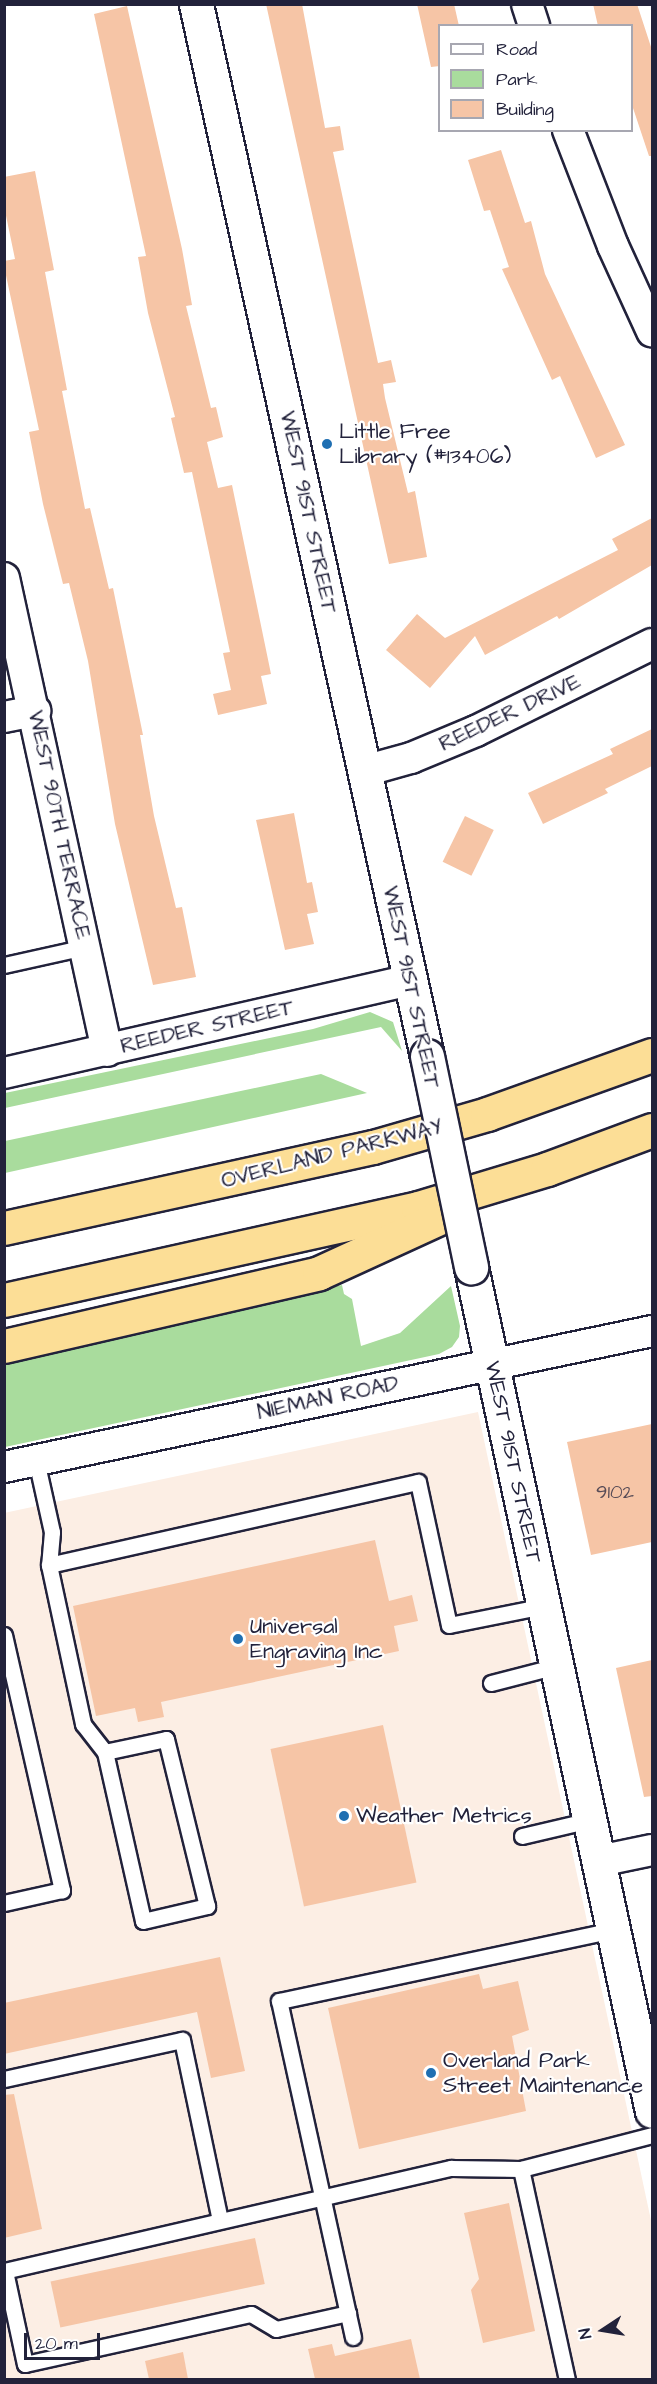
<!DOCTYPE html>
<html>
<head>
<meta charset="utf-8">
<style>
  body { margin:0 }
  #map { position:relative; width:657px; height:2384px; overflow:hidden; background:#fff; font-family:"Architects Daughter",sans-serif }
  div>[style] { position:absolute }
  .built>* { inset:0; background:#fceee4 }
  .green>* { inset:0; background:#a9dc9d }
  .building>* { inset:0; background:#f6c5a6; transform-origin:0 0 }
  .roads { filter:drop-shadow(2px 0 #22223b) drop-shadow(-2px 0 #22223b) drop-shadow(0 2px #22223b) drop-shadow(0 -2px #22223b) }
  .lane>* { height:15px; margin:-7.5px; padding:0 7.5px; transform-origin:7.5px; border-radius:7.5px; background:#fff }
  .street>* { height:30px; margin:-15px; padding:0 15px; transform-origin:15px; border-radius:15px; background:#fff }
  .secondary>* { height:33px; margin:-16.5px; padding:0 16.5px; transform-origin:16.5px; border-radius:16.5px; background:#fff }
  .highway>* { height:33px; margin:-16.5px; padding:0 16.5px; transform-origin:16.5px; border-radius:16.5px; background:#fcde96 }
  .bridges { filter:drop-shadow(2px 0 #22223b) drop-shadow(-2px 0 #22223b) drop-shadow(0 2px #22223b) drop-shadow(0 -2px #22223b) }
  .secondary-bridge>* { height:33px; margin:-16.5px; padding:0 16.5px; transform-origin:16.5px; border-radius:16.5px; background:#fff }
  .dots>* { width:16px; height:16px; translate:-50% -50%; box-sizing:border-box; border:3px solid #fff; border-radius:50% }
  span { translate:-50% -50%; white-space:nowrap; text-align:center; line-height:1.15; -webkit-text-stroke:4.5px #fff; paint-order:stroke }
  .number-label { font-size:20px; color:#574b56 }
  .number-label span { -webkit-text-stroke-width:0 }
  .poi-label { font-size:22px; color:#22223b }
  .left { translate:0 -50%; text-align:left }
  .street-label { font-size:22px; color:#22223b }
  .frame { position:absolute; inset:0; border:6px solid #22223b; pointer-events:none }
  .legend { position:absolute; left:438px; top:24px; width:195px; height:108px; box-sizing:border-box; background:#fff; border:2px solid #a7a7b1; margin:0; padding:8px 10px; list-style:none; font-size:18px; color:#22223b }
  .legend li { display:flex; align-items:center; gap:12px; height:30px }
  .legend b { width:30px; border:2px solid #a7a7b1 }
  .north { position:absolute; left:573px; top:2300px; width:60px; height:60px; -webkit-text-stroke:4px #fff; paint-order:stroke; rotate:258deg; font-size:16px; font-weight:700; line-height:24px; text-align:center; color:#22223b }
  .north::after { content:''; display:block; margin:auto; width:21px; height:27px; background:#22223b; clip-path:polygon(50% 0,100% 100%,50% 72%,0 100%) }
  .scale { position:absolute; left:24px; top:2333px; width:76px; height:27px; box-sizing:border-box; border:3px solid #22223b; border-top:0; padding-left:8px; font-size:18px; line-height:21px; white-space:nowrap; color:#22223b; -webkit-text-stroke:4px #fff; paint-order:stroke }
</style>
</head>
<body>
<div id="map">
  <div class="built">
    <div style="clip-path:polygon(478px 1412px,652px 2225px,652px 2379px,5px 2379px,4px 1513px)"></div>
  </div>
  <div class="green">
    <div style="clip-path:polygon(370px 1012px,393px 1022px,402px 1051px,381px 1027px,5px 1108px,5px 1093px,313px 1029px)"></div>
    <div style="clip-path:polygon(321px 1074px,367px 1093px,5px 1173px,5px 1141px)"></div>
    <div style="clip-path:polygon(342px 1285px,344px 1294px,352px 1299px,361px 1346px,400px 1333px,451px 1286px,460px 1326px,459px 1337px,452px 1347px,439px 1354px,5px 1447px,4px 1365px)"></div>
  </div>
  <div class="building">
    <div style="clip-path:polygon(266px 4px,302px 4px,325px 128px,340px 126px,344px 150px,333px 152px,378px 363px,391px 360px,396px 382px,383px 384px,385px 398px,408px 493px,415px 491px,427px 557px,389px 564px)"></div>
    <div style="clip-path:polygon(417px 4px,454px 4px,459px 26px,440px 26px,440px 66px,431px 67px)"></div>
    <div style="clip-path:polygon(593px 4px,637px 4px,652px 50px,652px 156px,649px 156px,632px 105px,632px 26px,598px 26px)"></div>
    <div style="clip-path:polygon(127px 6px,182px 249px,192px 305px,186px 306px,211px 408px,216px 407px,223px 437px,207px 442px,218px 488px,232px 485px,271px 674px,261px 676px,267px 704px,218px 715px,213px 694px,231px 690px,223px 653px,230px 652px,192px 472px,184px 473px,171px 418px,175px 417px,148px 313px,138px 257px,146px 256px,94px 14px)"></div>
    <div style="clip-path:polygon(501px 150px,525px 223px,531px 221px,545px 274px,625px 445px,596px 458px,560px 376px,552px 380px,502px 269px,509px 267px,490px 210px,484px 211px,468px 160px)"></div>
    <div style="clip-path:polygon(35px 171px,54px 270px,45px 272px,67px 390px,62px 391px,85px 509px,90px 508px,109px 589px,113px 588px,143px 735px,140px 735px,154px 816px,176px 908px,182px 907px,196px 977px,153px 985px,115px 824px,88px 661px,69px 583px,63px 584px,43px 504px,29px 432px,39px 430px,4px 266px,4px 261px,15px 259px,4px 206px,4px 177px)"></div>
    <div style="clip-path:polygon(652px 518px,652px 565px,559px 619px,557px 616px,485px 655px,475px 636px,430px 688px,386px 650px,417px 614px,445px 638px,618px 550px,612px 539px)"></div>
    <div style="clip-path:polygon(652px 729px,652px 766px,605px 789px,608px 793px,543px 824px,528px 793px,613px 754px,610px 749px)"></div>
    <div style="clip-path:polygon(294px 813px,307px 883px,312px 882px,318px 912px,307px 914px,314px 944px,285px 950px,256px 820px)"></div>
    <div style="left:465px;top:816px;width:32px;height:51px;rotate:26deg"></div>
    <div style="clip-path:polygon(652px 1424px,652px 1542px,591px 1555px,567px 1442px)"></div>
    <div style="clip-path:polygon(375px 1540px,389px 1601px,412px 1595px,418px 1621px,394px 1626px,399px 1651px,161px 1702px,164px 1717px,138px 1722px,135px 1708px,96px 1716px,73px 1606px)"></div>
    <div style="clip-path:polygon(652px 1660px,652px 1796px,644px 1797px,616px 1668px)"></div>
    <div style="left:383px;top:1725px;width:161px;height:115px;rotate:78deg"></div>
    <div style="clip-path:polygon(220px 1957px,245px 2071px,211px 2078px,197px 2012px,4px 2054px,4px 2003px)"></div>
    <div style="clip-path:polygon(479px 1974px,483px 1989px,518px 1981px,529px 2030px,512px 2036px,526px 2111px,359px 2149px,328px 2008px)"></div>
    <div style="clip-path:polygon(14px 2094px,42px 2229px,4px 2238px,4px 2095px)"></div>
    <div style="clip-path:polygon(509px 2203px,535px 2331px,483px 2343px,471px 2290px,479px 2279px,464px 2213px)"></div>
    <div style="left:255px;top:2238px;width:47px;height:209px;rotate:78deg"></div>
    <div style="clip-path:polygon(411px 2339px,420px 2379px,315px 2379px,308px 2349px,332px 2344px,335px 2356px)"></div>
    <div style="clip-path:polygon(183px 2352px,188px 2379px,149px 2379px,145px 2361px)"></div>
  </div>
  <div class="roads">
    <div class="lane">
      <div style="left:4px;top:965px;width:83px;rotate:-12.5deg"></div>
      <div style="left:36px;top:1460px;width:74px;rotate:77.5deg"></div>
      <div style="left:52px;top:1532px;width:33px;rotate:95deg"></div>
      <div style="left:49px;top:1565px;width:163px;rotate:77.9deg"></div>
      <div style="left:83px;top:1724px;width:36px;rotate:52deg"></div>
      <div style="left:105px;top:1752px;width:173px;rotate:77.3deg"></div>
      <div style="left:143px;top:1921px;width:66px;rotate:-13.2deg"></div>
      <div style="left:207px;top:1906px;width:172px;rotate:-103.8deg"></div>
      <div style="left:166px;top:1739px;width:62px;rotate:168deg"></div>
      <div style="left:49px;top:1565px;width:378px;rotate:-12.7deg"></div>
      <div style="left:418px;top:1482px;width:146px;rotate:77.8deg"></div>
      <div style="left:449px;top:1625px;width:97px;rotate:-11.3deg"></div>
      <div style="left:4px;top:1635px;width:262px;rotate:77.2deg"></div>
      <div style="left:62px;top:1890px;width:59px;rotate:167.4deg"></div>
      <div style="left:491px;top:1683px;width:68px;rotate:-14.4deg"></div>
      <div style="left:522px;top:1836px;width:70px;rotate:-13.2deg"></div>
      <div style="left:4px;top:2079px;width:182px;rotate:-12.4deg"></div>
      <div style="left:182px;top:2040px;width:184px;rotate:78.1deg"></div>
      <div style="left:521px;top:2169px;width:216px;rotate:77.7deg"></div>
      <div style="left:4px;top:2271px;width:459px;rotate:-13deg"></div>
      <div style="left:451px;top:2168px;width:70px;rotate:0.8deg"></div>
      <div style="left:521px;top:2169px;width:135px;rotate:-14.5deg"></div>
      <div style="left:5px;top:2271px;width:95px;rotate:77.9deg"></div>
      <div style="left:25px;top:2364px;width:231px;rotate:-12.5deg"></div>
      <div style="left:251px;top:2314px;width:29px;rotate:31deg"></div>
      <div style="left:276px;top:2329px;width:74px;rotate:-12.5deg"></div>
      <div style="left:353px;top:2337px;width:344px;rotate:-102.4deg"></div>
      <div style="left:279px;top:2001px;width:342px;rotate:-12deg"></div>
    </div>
    <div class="street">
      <div style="left:527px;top:4px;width:23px;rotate:72deg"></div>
      <div style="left:568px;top:130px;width:124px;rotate:68.8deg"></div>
      <div style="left:613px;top:246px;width:94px;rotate:65.4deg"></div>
      <div style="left:4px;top:578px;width:484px;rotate:77.7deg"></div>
      <div style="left:4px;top:717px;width:32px;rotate:-11deg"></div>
      <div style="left:364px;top:771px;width:49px;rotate:-15.5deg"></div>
      <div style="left:411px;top:758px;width:70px;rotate:-22.6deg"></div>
      <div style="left:476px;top:731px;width:196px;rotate:-26.3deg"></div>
      <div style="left:4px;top:1073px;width:417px;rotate:-12.9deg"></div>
      <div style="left:4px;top:1467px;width:662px;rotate:-11.85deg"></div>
      <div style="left:599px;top:1861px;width:54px;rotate:-11.7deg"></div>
    </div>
    <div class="secondary">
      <div style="left:196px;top:4px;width:1077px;rotate:77.62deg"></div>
      <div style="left:471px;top:1267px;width:863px;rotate:77.9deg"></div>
    </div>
    <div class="highway">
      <div style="left:4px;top:1228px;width:378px;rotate:-12.4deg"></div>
      <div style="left:373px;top:1147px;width:119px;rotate:-16.1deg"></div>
      <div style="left:487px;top:1114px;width:175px;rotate:-19.7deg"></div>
      <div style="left:4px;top:1300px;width:424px;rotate:-12.5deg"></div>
      <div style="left:418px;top:1208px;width:135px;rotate:-16.8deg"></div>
      <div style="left:547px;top:1169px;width:112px;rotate:-20.4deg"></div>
      <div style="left:4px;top:1346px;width:323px;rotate:-13deg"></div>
      <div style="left:319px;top:1273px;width:132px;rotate:-24.6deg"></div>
    </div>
  </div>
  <div class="bridges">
    <div class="secondary-bridge">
      <div style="left:427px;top:1056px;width:216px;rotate:78.2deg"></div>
    </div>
  </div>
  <div class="dots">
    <div style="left:327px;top:444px;background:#1f6fb2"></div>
    <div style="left:238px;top:1639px;background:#1f6fb2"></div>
    <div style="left:344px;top:1816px;background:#1f6fb2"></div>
    <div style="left:431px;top:2073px;background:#1f6fb2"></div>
  </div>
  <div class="number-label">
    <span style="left:615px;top:1492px">9102</span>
  </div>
  <div class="poi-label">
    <span class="left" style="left:339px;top:444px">Little Free<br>Library (#13406)</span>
    <span class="left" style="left:250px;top:1639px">Universal<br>Engraving Inc</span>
    <span class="left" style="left:356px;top:1816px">Weather Metrics</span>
    <span class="left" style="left:443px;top:2073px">Overland Park<br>Street Maintenance</span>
  </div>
  <div class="street-label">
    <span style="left:308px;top:512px;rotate:78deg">WEST 91ST STREET</span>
    <span style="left:510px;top:713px;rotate:-25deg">REEDER DRIVE</span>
    <span style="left:59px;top:825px;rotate:78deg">WEST 90TH TERRACE</span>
    <span style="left:411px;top:987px;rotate:78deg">WEST 91ST STREET</span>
    <span style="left:207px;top:1027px;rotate:-13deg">REEDER STREET</span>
    <span style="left:332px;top:1154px;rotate:-14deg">OVERLAND PARKWAY</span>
    <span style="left:328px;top:1398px;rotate:-12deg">NIEMAN ROAD</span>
    <span style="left:513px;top:1462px;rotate:78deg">WEST 91ST STREET</span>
  </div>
  <div class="frame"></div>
  <ul class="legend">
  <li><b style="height:8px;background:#fff"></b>Road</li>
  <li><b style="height:16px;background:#a9dc9d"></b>Park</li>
  <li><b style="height:16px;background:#f6c5a6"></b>Building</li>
  </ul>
  <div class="north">N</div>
  <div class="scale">20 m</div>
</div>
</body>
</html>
